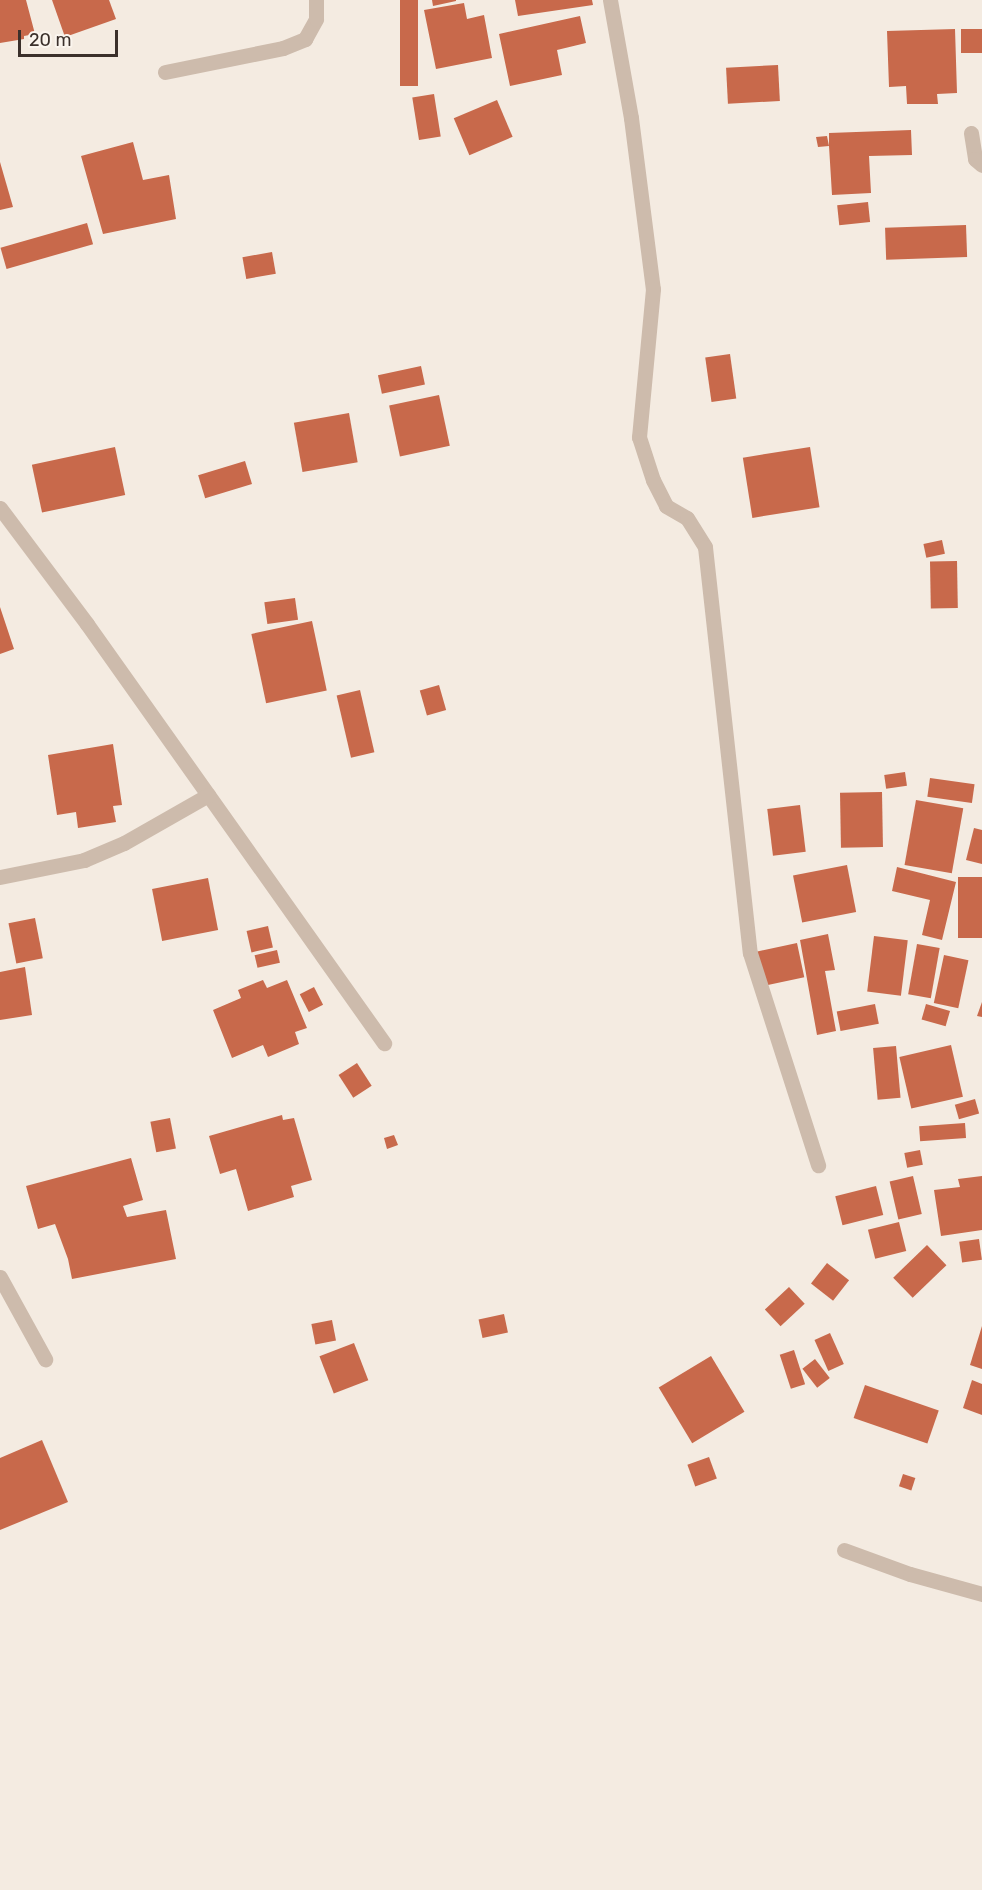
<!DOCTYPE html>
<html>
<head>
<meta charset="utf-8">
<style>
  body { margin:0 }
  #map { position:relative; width:982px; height:1890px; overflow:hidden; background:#f4ebe1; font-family:Rubik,sans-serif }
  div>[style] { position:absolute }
  .building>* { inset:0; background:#c8694b; transform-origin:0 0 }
  .minor>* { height:15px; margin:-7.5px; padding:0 7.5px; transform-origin:7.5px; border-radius:7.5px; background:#cdbbac }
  span { translate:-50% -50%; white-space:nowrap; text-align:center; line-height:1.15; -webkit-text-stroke:6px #fbf5ee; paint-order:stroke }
  .scale { position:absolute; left:18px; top:30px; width:100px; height:27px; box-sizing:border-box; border:3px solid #3b302b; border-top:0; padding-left:8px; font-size:18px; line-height:21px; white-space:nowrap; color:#3b302b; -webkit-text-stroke:4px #fbf5ee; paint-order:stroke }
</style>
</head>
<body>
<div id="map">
  <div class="building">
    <div style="clip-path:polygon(0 0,26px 0,35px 34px,24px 36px,24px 39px,0 43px)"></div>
    <div style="clip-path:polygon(52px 0,109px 0,116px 19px,65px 37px)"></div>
    <div style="left:400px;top:0;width:18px;height:86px"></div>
    <div style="clip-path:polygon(432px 0,456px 0,456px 1px,433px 6px)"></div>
    <div style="clip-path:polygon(515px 0,592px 0,593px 5px,518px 16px)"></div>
    <div style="clip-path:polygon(464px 3px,467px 19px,484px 15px,492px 58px,436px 69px,424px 10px)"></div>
    <div style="clip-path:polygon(580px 16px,586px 43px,557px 50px,562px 75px,510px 86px,499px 34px)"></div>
    <div style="clip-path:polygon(955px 29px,957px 93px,937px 94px,938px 104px,907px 104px,906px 86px,889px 87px,887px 31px)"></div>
    <div style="left:961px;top:29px;width:21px;height:24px"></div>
    <div style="left:778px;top:65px;width:36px;height:52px;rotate:87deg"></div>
    <div style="left:434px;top:94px;width:43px;height:22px;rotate:81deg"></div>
    <div style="left:497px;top:100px;width:40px;height:47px;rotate:67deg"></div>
    <div style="clip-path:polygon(911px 130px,912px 155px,869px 156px,871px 193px,832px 195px,829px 146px,818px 147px,816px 137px,827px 136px,829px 146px,829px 133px)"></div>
    <div style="clip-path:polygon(133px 142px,143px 180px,169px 175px,176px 219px,103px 234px,81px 156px)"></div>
    <div style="clip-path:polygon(0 162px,13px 207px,0 210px)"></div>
    <div style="left:868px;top:202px;width:20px;height:31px;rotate:84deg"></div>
    <div style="left:87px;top:223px;width:22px;height:90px;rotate:74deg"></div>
    <div style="left:966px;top:225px;width:32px;height:81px;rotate:88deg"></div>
    <div style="left:272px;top:252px;width:22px;height:30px;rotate:80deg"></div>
    <div style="left:730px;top:354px;width:45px;height:25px;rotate:82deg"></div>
    <div style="left:421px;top:366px;width:19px;height:44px;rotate:78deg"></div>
    <div style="left:439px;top:395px;width:52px;height:51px;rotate:78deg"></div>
    <div style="left:349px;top:413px;width:50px;height:56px;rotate:80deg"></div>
    <div style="left:115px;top:447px;width:49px;height:85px;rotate:78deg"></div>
    <div style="left:810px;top:447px;width:61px;height:68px;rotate:81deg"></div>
    <div style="left:245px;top:461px;width:24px;height:49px;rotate:73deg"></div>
    <div style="left:942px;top:540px;width:14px;height:19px;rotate:78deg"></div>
    <div style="left:957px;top:561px;width:47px;height:27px;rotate:89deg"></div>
    <div style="left:295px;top:598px;width:22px;height:31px;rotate:82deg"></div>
    <div style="clip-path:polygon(0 607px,14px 649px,0 654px)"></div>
    <div style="left:312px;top:621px;width:71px;height:62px;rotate:78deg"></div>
    <div style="left:439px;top:685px;width:26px;height:20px;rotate:74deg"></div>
    <div style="left:360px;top:690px;width:64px;height:24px;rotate:77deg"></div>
    <div style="clip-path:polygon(113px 744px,122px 805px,113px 806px,116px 822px,78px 828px,76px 812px,57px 815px,48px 755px)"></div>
    <div style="left:905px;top:772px;width:14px;height:21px;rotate:82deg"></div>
    <div style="left:930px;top:778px;width:45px;height:19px;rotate:8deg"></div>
    <div style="left:882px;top:792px;width:55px;height:42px;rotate:89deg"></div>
    <div style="left:916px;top:800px;width:48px;height:66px;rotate:10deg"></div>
    <div style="left:800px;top:805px;width:47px;height:33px;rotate:83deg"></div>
    <div style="clip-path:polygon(974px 828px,982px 830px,982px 864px,966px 860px)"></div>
    <div style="left:847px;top:865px;width:48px;height:55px;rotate:79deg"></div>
    <div style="clip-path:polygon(897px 867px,956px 882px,942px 940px,922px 935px,930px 900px,892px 891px)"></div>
    <div style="left:982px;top:877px;width:61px;height:24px;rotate:90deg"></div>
    <div style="left:208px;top:878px;width:53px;height:57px;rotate:79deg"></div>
    <div style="left:35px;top:918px;width:41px;height:27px;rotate:79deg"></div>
    <div style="left:268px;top:926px;width:22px;height:22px;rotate:77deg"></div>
    <div style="clip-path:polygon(828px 934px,835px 970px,825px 971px,836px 1031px,817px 1035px,800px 940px)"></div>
    <div style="left:874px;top:936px;width:34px;height:56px;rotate:7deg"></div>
    <div style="left:797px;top:943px;width:35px;height:44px;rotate:78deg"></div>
    <div style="left:917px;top:944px;width:23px;height:51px;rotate:10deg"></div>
    <div style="left:277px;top:950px;width:13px;height:23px;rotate:77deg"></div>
    <div style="left:944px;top:955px;width:25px;height:49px;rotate:12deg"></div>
    <div style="clip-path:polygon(25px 967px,32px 1015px,0 1020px,0 972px)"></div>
    <div style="clip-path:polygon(263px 980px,267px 988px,287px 980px,307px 1028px,295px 1032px,299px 1044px,268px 1057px,263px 1045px,232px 1058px,213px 1010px,241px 998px,238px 990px)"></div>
    <div style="left:314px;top:987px;width:20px;height:16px;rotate:63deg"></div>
    <div style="clip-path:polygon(982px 1002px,982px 1017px,977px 1016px)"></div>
    <div style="left:875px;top:1004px;width:20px;height:39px;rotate:79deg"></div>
    <div style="left:926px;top:1004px;width:25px;height:16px;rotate:16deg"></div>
    <div style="left:951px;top:1045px;width:53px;height:53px;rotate:77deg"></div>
    <div style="left:896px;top:1046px;width:52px;height:23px;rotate:85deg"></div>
    <div style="left:357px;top:1063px;width:27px;height:22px;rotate:57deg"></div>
    <div style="left:975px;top:1099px;width:15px;height:21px;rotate:74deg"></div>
    <div style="clip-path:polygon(282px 1115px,283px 1120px,294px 1118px,312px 1180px,291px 1186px,294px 1197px,248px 1211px,236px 1169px,220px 1174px,209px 1136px)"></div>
    <div style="left:170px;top:1118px;width:31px;height:20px;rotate:79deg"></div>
    <div style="left:965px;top:1123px;width:15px;height:46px;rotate:86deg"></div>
    <div style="clip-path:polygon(394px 1135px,398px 1145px,387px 1149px,384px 1138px)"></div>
    <div style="left:920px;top:1150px;width:15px;height:16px;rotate:79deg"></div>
    <div style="clip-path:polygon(131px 1158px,143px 1200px,123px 1206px,127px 1217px,166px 1210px,176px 1259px,72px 1279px,68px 1259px,55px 1224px,38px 1229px,26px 1186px)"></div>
    <div style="left:913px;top:1176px;width:39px;height:24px;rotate:77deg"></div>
    <div style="clip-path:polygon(982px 1176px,982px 1230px,941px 1236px,934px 1190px,960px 1187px,958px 1179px)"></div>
    <div style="left:876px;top:1186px;width:30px;height:42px;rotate:76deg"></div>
    <div style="left:899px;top:1222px;width:30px;height:32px;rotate:76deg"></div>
    <div style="left:979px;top:1239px;width:21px;height:20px;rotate:82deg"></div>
    <div style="left:927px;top:1245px;width:28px;height:47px;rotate:46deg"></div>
    <div style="left:827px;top:1263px;width:28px;height:26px;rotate:38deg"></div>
    <div style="left:789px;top:1287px;width:23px;height:33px;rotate:47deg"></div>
    <div style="left:504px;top:1314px;width:19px;height:26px;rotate:78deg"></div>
    <div style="left:332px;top:1320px;width:21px;height:21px;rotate:79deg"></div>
    <div style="clip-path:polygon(982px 1326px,982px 1369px,970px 1365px)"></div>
    <div style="left:830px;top:1333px;width:34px;height:17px;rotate:66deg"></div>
    <div style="left:354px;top:1343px;width:40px;height:37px;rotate:69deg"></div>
    <div style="left:794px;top:1350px;width:36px;height:15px;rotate:72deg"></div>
    <div style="left:711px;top:1356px;width:65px;height:61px;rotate:59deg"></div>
    <div style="left:815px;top:1359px;width:24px;height:16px;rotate:52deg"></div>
    <div style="clip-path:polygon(972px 1380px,982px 1384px,982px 1415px,963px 1408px)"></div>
    <div style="left:865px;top:1385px;width:78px;height:35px;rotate:19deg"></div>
    <div style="clip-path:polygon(42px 1440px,68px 1502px,0 1530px,0 1458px)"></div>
    <div style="left:709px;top:1457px;width:23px;height:23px;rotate:70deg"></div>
    <div style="left:903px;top:1474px;width:13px;height:13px;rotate:18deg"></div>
  </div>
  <div class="minor">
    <div style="left:610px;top:0;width:120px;rotate:79.9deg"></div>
    <div style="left:631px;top:118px;width:172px;rotate:82.7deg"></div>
    <div style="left:653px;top:289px;width:149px;rotate:95.4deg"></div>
    <div style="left:639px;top:437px;width:45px;rotate:72deg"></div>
    <div style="left:653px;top:480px;width:29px;rotate:63deg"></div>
    <div style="left:666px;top:506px;width:24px;rotate:30deg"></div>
    <div style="left:687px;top:518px;width:34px;rotate:58deg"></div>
    <div style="left:705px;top:547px;width:408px;rotate:83.7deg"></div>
    <div style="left:750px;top:953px;width:223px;rotate:72.2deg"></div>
    <div style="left:165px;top:72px;width:120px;rotate:-11.5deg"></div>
    <div style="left:283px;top:48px;width:24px;rotate:-22deg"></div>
    <div style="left:305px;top:39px;width:23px;rotate:-61deg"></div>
    <div style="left:316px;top:19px;width:19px;rotate:-90deg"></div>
    <div style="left:971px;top:133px;width:26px;rotate:81deg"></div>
    <div style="left:975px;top:159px;width:9px;rotate:41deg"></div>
    <div style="left:0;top:508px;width:145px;rotate:53.1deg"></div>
    <div style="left:87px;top:624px;width:514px;rotate:54.67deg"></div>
    <div style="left:0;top:877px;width:86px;rotate:-11.4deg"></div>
    <div style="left:84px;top:860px;width:43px;rotate:-23deg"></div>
    <div style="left:124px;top:843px;width:97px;rotate:-29.7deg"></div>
    <div style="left:0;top:1277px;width:94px;rotate:61.2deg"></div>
    <div style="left:844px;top:1550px;width:70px;rotate:20deg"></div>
    <div style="left:910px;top:1574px;width:75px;rotate:15.5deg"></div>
  </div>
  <div class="scale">20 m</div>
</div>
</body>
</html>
